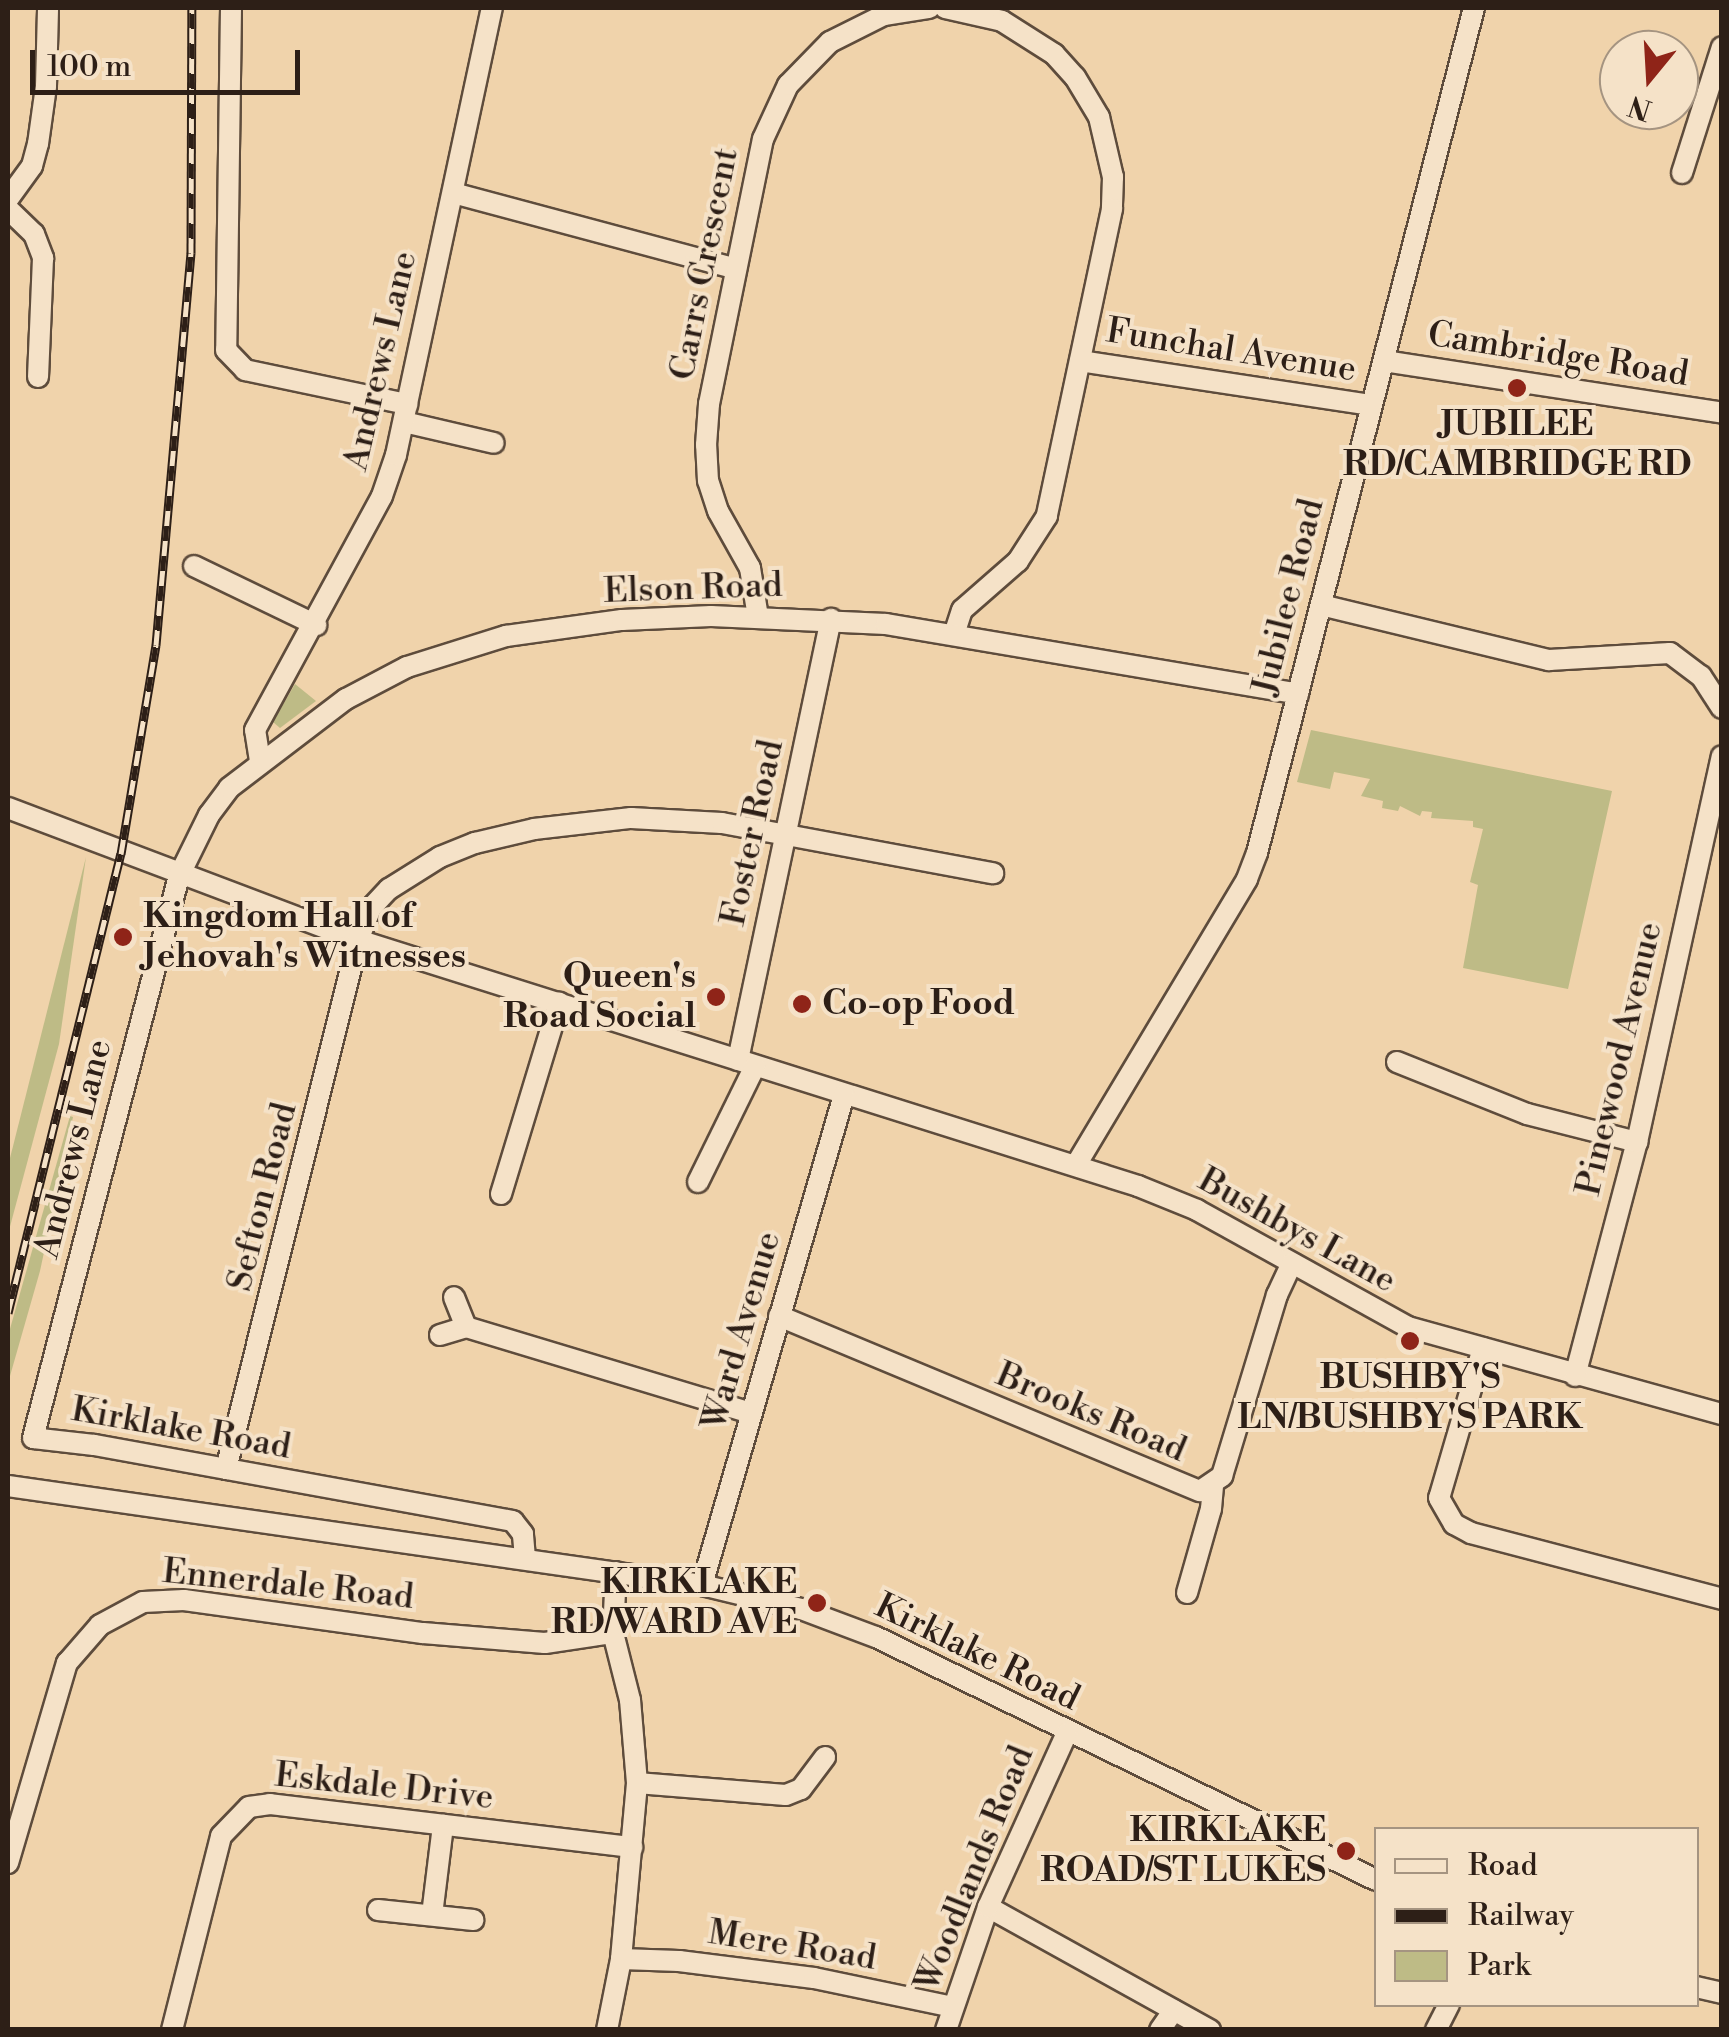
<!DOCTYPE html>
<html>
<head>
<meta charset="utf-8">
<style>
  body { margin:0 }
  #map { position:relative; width:1729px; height:2037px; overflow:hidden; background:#f0d3ab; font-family:"Libre Bodoni",serif }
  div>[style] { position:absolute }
  .green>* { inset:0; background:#bebb86 }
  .roads { filter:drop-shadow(2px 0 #5e4c3c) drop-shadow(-2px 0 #5e4c3c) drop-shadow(0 2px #5e4c3c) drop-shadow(0 -2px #5e4c3c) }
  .minor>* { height:20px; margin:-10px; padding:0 10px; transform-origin:10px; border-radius:10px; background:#f5e2c8 }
  .rail>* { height:9px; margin-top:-4.5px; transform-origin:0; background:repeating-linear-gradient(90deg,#f5e2c8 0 15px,#2d1f17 0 30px); box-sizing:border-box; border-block:2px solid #2d1f17 }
  .dots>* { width:28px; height:28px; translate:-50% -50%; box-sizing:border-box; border:5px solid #f5e2c8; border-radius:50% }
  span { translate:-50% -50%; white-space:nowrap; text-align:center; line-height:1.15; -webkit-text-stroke:8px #f5e2c8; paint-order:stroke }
  .street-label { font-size:35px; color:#2d1f17 }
  .poi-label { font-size:35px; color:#2d1f17; font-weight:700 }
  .left { translate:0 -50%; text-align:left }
  .right { translate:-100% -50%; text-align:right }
  .frame { position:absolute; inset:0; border:10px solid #2d1f17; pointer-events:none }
  .legend { position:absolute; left:1374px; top:1827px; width:325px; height:180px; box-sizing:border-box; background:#f5e2c8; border:2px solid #a59481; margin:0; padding:12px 18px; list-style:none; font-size:30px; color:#2d1f17 }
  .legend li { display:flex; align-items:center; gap:20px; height:50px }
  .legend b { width:50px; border:2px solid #a59481 }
  .north { position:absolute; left:1599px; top:30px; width:100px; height:100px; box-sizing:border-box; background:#f5e2c8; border:2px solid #a59481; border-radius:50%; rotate:198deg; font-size:28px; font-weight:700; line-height:40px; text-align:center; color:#2d1f17 }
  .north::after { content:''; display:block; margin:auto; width:35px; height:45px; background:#8f2418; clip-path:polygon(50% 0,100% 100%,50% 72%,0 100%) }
  .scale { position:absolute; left:30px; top:50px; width:270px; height:45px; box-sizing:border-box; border:5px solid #2d1f17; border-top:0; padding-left:12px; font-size:30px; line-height:35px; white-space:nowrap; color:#2d1f17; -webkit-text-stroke:8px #f5e2c8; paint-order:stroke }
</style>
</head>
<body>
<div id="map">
  <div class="green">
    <div style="clip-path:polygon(295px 684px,316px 701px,280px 728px,273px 722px)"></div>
    <div style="clip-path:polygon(1311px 730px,1612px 791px,1568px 989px,1463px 968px,1478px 885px,1470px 882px,1483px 829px,1473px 827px,1473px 821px,1431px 818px,1432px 812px,1422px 811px,1420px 816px,1400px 806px,1398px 811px,1382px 808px,1383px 801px,1361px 796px,1370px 779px,1334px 772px,1330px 789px,1297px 782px)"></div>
    <div style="clip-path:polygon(86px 857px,59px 1044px,8px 1234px,8px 1166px)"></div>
    <div style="clip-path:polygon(70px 1116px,73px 1117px,40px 1271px,8px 1383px,8px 1336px)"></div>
  </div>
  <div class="roads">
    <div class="minor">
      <div style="left:231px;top:8px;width:342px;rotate:90.8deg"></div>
      <div style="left:226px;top:350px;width:28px;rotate:46deg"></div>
      <div style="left:245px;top:370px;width:166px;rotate:11.9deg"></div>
      <div style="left:945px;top:8px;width:58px;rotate:12.8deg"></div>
      <div style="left:1002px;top:21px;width:62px;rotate:32.4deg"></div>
      <div style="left:1054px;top:54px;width:31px;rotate:48deg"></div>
      <div style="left:1075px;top:77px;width:47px;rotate:59deg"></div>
      <div style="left:1099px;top:117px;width:62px;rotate:76.9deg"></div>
      <div style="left:1113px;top:177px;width:32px;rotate:92deg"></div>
      <div style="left:1112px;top:209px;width:314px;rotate:102deg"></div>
      <div style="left:1047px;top:516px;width:54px;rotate:122.8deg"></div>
      <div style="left:1018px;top:561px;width:74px;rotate:138.8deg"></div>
      <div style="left:962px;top:610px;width:25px;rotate:108deg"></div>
      <div style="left:1682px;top:173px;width:132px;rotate:-72.4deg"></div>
      <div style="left:453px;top:193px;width:293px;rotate:15deg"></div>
      <div style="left:8px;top:199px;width:41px;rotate:-54deg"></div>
      <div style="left:32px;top:166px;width:23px;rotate:-75deg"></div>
      <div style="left:38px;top:144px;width:59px;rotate:-82.1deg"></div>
      <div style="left:46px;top:86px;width:78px;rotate:-88.5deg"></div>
      <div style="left:8px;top:209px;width:36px;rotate:44deg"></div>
      <div style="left:34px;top:234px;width:26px;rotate:69deg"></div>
      <div style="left:43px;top:258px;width:119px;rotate:92.4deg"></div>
      <div style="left:1080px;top:361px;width:295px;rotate:8.6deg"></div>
      <div style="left:1384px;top:361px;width:342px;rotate:8.7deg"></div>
      <div style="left:404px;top:422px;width:92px;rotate:13.1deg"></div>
      <div style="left:194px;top:566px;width:136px;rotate:25.8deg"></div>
      <div style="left:1321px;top:605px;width:235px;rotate:13.6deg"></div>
      <div style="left:1549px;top:660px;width:121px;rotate:-3.3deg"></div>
      <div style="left:1670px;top:653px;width:39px;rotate:37deg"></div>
      <div style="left:1701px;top:676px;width:38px;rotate:57deg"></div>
      <div style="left:758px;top:617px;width:50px;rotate:-99.3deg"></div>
      <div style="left:750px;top:568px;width:65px;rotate:-119.3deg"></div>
      <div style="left:718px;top:511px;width:32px;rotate:-108deg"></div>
      <div style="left:708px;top:481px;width:36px;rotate:-93deg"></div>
      <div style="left:706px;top:445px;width:41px;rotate:-85.8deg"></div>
      <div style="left:709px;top:404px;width:270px;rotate:-78.5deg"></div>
      <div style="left:763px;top:139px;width:60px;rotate:-65.2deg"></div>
      <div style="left:788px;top:85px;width:60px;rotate:-45.7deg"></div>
      <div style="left:830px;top:42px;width:60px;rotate:-26.6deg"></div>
      <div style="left:884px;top:15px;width:46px;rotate:-8.8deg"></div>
      <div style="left:260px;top:761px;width:31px;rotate:-99deg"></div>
      <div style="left:255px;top:730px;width:266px;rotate:-61.5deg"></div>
      <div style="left:382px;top:496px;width:43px;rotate:-71.1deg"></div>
      <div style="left:396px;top:455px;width:457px;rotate:-77.9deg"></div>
      <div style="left:8px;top:808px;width:374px;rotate:20.7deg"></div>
      <div style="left:358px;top:940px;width:818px;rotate:17.5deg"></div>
      <div style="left:1138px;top:1186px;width:64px;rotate:22.1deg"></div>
      <div style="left:1197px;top:1210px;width:241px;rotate:29deg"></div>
      <div style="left:1408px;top:1327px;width:326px;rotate:15.5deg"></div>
      <div style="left:738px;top:1060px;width:451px;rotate:-78.1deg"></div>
      <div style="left:1397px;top:1062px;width:140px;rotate:21.8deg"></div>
      <div style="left:1527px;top:1114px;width:114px;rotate:14.3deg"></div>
      <div style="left:1076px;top:1165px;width:333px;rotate:-59.1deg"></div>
      <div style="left:1247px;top:879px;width:28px;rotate:-69deg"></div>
      <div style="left:1257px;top:853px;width:872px;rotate:-75.6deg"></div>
      <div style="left:698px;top:1182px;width:129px;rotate:-63.8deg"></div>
      <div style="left:501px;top:1194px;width:200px;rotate:-73.1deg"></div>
      <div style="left:779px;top:1316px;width:456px;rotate:22.6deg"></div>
      <div style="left:1200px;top:1491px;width:27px;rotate:-34deg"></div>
      <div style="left:1222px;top:1476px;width:189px;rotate:-73.1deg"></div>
      <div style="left:1277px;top:1295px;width:35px;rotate:-65deg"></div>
      <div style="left:466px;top:1327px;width:298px;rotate:16.8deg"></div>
      <div style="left:440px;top:1335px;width:27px;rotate:-17deg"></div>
      <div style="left:466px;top:1327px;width:32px;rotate:-112deg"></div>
      <div style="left:1483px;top:1348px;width:156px;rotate:106.3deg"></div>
      <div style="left:1439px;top:1498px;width:30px;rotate:60deg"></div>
      <div style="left:1454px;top:1524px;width:19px;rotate:28deg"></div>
      <div style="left:1471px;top:1533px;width:260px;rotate:14.7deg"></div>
      <div style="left:1575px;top:1376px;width:242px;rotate:-75.2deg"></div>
      <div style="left:1637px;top:1142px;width:395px;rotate:-77.6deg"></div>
      <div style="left:226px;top:1469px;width:545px;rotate:-75.99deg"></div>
      <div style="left:358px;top:940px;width:35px;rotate:-68deg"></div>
      <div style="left:371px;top:908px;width:26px;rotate:-47deg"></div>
      <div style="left:389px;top:889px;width:60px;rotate:-32.1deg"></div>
      <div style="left:440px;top:857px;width:38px;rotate:-22deg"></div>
      <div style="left:475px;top:843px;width:61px;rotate:-13.3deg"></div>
      <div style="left:534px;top:829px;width:98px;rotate:-6.5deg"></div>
      <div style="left:631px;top:818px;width:91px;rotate:3.1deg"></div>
      <div style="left:722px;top:823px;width:276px;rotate:10.5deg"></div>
      <div style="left:8px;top:1486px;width:701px;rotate:8.12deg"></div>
      <div style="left:702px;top:1585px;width:102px;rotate:13.6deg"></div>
      <div style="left:801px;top:1609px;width:80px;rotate:20.5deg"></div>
      <div style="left:876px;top:1637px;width:556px;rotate:25.92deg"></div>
      <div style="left:525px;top:1558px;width:24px;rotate:-95deg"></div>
      <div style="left:523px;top:1534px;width:16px;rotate:-128deg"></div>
      <div style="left:513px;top:1521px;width:426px;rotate:-169.7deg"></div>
      <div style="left:94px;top:1445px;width:61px;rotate:-173.5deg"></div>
      <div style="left:33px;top:1438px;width:581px;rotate:-75.44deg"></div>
      <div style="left:179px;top:876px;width:68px;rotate:-63.8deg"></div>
      <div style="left:209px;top:815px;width:34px;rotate:-53deg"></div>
      <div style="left:229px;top:788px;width:147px;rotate:-37.3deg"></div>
      <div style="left:346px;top:699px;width:69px;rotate:-27.7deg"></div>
      <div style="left:407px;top:667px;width:104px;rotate:-17.4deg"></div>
      <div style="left:506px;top:636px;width:117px;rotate:-7.9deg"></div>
      <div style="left:622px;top:620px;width:89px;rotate:-2.6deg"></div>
      <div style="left:711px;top:616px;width:175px;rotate:2.6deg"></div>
      <div style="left:886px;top:624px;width:418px;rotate:9.6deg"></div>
      <div style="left:702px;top:1585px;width:510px;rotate:-73.84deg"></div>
      <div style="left:1187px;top:1593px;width:87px;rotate:-74.1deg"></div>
      <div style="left:1211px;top:1509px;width:23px;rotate:-85deg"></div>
      <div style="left:637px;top:1783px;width:149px;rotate:4.6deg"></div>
      <div style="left:786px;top:1795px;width:16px;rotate:-22deg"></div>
      <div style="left:801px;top:1789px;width:40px;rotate:-53deg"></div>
      <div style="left:8px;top:1863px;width:209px;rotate:-73.6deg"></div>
      <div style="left:67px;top:1663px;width:50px;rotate:-49deg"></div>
      <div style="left:100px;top:1625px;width:49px;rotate:-28.1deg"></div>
      <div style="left:143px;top:1602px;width:41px;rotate:-2.8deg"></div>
      <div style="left:184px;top:1600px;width:241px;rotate:7.9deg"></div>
      <div style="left:423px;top:1633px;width:122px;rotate:4.7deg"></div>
      <div style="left:545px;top:1643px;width:69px;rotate:-8.4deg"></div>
      <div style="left:988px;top:1907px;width:254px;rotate:29deg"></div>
      <div style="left:378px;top:1910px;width:96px;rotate:6deg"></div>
      <div style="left:432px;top:1915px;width:91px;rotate:-83deg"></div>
      <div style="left:621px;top:1959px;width:58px;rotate:2deg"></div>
      <div style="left:679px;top:1961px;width:136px;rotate:7.2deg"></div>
      <div style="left:814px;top:1978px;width:142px;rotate:11.8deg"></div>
      <div style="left:1696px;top:1987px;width:27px;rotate:13deg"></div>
      <div style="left:172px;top:2030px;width:200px;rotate:-75.8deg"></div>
      <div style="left:221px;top:1836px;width:40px;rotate:-46deg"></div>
      <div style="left:249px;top:1807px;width:21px;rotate:-8deg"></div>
      <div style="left:270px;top:1804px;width:365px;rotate:6.8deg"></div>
      <div style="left:607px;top:2030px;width:72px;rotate:-78.8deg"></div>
      <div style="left:621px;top:1959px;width:177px;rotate:-84.8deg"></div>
      <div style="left:637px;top:1783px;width:83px;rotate:-94.8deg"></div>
      <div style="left:630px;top:1700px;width:69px;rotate:-104.2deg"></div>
      <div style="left:613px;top:1633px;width:61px;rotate:-87.2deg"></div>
      <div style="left:946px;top:2030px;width:130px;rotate:-71.1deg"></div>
      <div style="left:988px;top:1907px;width:191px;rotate:-65.6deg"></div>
      <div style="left:1160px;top:2030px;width:24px;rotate:-55deg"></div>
      <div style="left:1436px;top:2030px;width:29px;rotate:-63deg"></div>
    </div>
  </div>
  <div class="rail">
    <div style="left:8px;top:1313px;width:473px;rotate:-76.2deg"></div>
    <div style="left:121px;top:854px;width:212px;rotate:-80.5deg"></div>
    <div style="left:156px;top:645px;width:394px;rotate:-84.9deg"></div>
    <div style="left:191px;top:253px;width:245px;rotate:-89.8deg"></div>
  </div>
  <div class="dots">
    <div style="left:1517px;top:388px;background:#8f2418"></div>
    <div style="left:123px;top:937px;background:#8f2418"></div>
    <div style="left:716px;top:997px;background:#8f2418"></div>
    <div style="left:802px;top:1004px;background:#8f2418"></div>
    <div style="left:1410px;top:1341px;background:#8f2418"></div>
    <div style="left:817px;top:1603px;background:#8f2418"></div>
    <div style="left:1346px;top:1851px;background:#8f2418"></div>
  </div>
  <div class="street-label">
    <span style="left:705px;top:264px;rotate:-79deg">Carrs Crescent</span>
    <span style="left:1231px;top:351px;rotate:9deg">Funchal Avenue</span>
    <span style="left:1558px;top:355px;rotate:9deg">Cambridge Road</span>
    <span style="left:381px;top:361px;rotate:-77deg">Andrews Lane</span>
    <span style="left:693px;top:589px;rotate:-2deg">Elson Road</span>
    <span style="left:1289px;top:597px;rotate:-76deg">Jubilee Road</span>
    <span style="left:753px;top:833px;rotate:-78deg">Foster Road</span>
    <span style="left:1620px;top:1059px;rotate:-77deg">Pinewood Avenue</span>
    <span style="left:74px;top:1149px;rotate:-76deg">Andrews Lane</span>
    <span style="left:263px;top:1197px;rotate:-76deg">Sefton Road</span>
    <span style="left:1297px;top:1231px;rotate:29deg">Bushbys Lane</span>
    <span style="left:742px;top:1331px;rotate:-74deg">Ward Avenue</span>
    <span style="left:1091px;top:1413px;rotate:23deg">Brooks Road</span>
    <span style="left:181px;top:1429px;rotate:10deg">Kirklake Road</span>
    <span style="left:288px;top:1585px;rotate:6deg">Ennerdale Road</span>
    <span style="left:977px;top:1653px;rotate:26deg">Kirklake Road</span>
    <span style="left:384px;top:1787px;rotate:6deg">Eskdale Drive</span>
    <span style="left:975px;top:1869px;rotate:-68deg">Woodlands Road</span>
    <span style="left:792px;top:1946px;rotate:9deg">Mere Road</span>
  </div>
  <div class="poi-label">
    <span style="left:1517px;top:445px">JUBILEE<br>RD/CAMBRIDGE RD</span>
    <span class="left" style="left:143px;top:937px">Kingdom Hall of<br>Jehovah's Witnesses</span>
    <span class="right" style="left:696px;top:997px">Queen's<br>Road Social</span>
    <span class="left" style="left:822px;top:1004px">Co-op Food</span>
    <span style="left:1410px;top:1398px">BUSHBY'S<br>LN/BUSHBY'S PARK</span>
    <span class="right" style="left:797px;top:1603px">KIRKLAKE<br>RD/WARD AVE</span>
    <span class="right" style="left:1326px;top:1851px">KIRKLAKE<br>ROAD/ST LUKES</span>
  </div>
  <div class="frame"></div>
  <ul class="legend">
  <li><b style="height:12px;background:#f5e2c8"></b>Road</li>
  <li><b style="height:12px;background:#2d1f17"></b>Railway</li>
  <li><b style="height:28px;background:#bebb86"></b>Park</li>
  </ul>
  <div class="north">N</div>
  <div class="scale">100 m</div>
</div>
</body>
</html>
